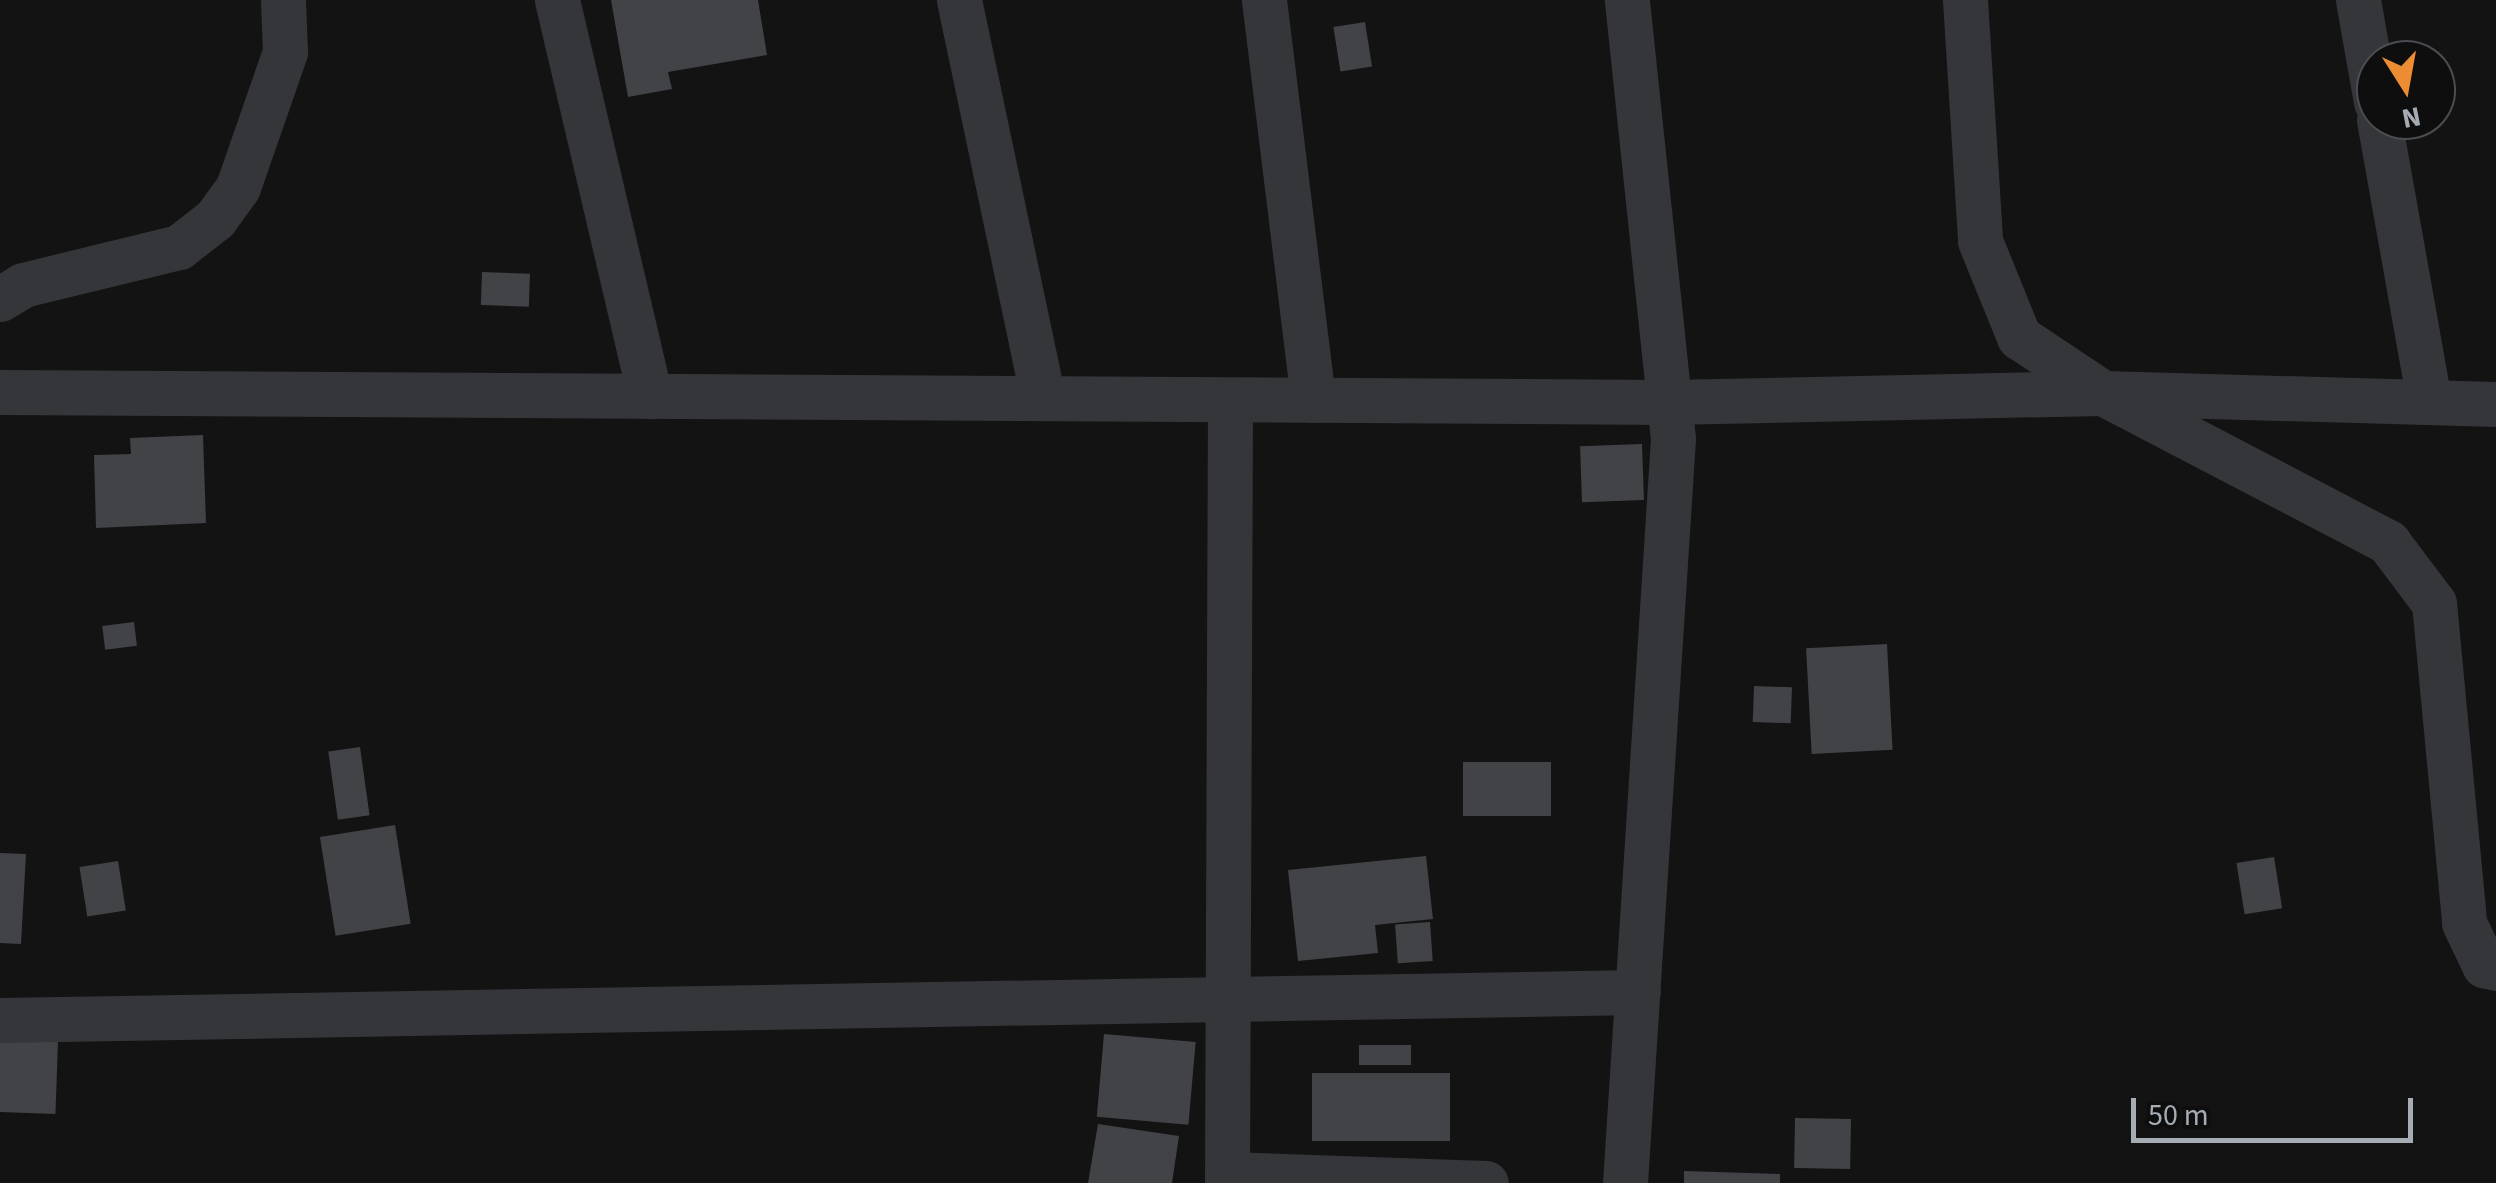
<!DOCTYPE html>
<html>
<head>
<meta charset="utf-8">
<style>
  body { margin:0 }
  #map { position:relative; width:2496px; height:1183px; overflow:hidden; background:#131314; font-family:"Source Sans 3",sans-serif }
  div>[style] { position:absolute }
  .building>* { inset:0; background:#424347; transform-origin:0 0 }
  .minor>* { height:45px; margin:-22.5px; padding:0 22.5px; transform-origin:22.5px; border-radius:22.5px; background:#343639 }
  span { translate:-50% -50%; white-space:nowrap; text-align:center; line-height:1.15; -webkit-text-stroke:10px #0e0e0f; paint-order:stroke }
  .north { position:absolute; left:2356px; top:40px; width:100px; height:100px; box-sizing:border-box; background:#0e0e0f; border:2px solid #4a4d51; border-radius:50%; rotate:169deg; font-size:28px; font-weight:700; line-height:40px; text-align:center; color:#a5acb4 }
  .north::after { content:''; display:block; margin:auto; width:35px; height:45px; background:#ec8d34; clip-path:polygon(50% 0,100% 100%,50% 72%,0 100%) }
  .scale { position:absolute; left:2131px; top:1098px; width:282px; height:45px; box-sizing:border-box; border:5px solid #a5acb4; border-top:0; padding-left:12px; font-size:30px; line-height:35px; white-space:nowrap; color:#a5acb4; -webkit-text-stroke:8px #0e0e0f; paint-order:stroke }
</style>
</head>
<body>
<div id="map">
  <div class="building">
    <div style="clip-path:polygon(611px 0,758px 0,767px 55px,668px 72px,672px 89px,628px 97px)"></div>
    <div style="left:1365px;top:22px;width:45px;height:32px;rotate:81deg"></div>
    <div style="left:482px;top:272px;width:48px;height:33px;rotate:2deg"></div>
    <div style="clip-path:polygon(203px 435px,206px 523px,96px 528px,94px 455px,131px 454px,130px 438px)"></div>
    <div style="left:1642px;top:444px;width:56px;height:62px;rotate:88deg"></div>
    <div style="left:134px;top:622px;width:24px;height:32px;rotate:83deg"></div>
    <div style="left:1887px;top:644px;width:106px;height:81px;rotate:87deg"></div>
    <div style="left:1754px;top:686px;width:38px;height:36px;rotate:2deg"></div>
    <div style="left:360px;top:747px;width:69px;height:32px;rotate:82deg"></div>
    <div style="left:1463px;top:762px;width:88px;height:54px"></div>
    <div style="left:395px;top:825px;width:100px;height:76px;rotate:81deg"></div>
    <div style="clip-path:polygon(0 853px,26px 854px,21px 944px,0 943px)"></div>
    <div style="clip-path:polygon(1426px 856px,1433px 919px,1375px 925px,1378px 953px,1298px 961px,1288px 870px)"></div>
    <div style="left:2274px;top:857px;width:52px;height:38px;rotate:81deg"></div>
    <div style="left:118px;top:861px;width:50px;height:39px;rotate:81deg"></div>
    <div style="left:1430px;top:922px;width:39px;height:35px;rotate:86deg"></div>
    <div style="left:1104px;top:1034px;width:92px;height:83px;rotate:5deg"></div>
    <div style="left:0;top:1040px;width:58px;height:72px;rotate:2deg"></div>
    <div style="left:1359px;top:1045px;width:52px;height:20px"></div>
    <div style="left:1312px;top:1073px;width:138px;height:68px"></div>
    <div style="left:1795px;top:1118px;width:56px;height:50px;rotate:1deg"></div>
    <div style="clip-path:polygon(1098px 1124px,1179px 1136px,1172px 1183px,1088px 1183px)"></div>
    <div style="clip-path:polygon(1684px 1171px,1780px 1174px,1780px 1183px,1684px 1183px)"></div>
  </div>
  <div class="minor">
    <div style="left:557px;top:0;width:407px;rotate:76.8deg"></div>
    <div style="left:959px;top:0;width:407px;rotate:78.1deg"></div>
    <div style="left:1264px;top:0;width:403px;rotate:83deg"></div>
    <div style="left:1965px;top:0;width:241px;rotate:86.4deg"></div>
    <div style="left:1980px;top:241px;width:104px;rotate:67.9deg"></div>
    <div style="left:2019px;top:337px;width:101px;rotate:33.7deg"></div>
    <div style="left:2103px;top:393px;width:322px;rotate:27.6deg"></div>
    <div style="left:2388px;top:542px;width:76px;rotate:53deg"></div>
    <div style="left:2434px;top:603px;width:321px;rotate:84.6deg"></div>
    <div style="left:2464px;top:923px;width:47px;rotate:64.5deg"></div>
    <div style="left:2484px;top:965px;width:12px;rotate:14deg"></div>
    <div style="left:2358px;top:0;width:104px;rotate:80deg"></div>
    <div style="left:2379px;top:120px;width:285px;rotate:79.9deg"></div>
    <div style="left:0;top:299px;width:27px;rotate:-31deg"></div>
    <div style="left:23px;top:285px;width:161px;rotate:-13.7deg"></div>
    <div style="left:179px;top:247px;width:46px;rotate:-37.9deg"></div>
    <div style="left:215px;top:219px;width:39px;rotate:-54deg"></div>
    <div style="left:238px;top:187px;width:143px;rotate:-70.8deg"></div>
    <div style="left:285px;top:52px;width:52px;rotate:-92.2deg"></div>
    <div style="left:0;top:392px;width:1668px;rotate:0.34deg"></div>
    <div style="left:1668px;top:402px;width:435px;rotate:-1.2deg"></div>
    <div style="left:2103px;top:393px;width:393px;rotate:1.6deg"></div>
    <div style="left:0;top:1020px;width:1638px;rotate:-0.98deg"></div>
    <div style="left:1227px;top:1174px;width:259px;rotate:2deg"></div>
    <div style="left:1227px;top:1183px;width:783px;rotate:-89.78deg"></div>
    <div style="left:1625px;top:1183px;width:746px;rotate:-86.31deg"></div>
    <div style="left:1673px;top:439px;width:441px;rotate:-96deg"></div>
  </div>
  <div class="north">N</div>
  <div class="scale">50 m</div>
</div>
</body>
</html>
